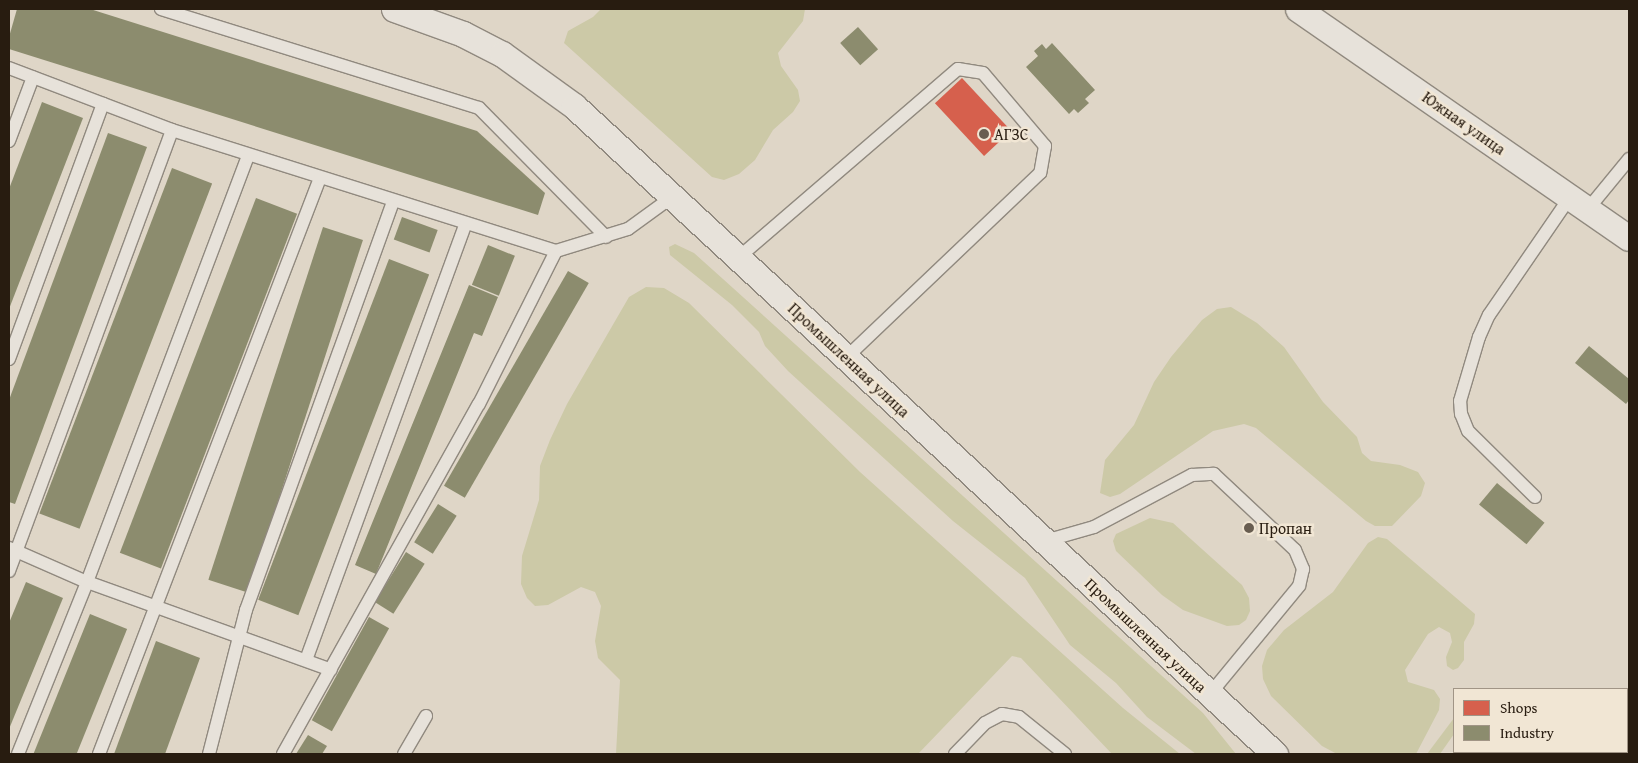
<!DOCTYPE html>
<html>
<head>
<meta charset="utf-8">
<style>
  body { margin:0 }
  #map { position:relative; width:1638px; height:763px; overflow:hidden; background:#dfd6c7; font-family:"Gentium Book Plus",serif }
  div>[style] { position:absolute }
  .green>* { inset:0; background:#ccc9a7 }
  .shops>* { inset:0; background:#d6604d; transform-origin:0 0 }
  .industry>* { inset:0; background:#8c8c6e; transform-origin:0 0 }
  .roads { filter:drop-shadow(1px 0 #90897f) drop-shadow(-1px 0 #90897f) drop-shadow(0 1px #90897f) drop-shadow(0 -1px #90897f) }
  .service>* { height:12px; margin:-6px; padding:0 6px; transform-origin:6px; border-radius:6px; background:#e7e2da }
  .minor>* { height:25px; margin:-12.5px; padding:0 12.5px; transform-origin:12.5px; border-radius:12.5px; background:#e7e2da }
  .dots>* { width:14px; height:14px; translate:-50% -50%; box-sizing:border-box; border:2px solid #f1e6d4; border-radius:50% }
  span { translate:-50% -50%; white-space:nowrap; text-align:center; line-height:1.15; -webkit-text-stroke:5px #f1e6d4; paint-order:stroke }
  .street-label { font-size:16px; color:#281c10 }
  .poi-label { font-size:16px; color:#281c10 }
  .left { translate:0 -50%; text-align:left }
  .frame { position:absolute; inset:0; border:10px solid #281c10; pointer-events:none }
  .legend { position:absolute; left:1453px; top:688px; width:175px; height:65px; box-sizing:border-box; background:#f1e6d4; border:1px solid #a19586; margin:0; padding:6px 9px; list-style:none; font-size:15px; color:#281c10 }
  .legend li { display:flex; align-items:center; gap:10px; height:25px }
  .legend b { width:25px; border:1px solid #a19586 }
</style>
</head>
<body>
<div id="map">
  <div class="green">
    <div style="clip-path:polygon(601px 9px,805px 9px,803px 21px,778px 53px,781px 66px,798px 90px,800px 101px,793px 112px,773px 130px,755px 160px,739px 174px,724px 180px,712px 177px,564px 43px,568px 31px,593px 17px)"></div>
    <div style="clip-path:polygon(675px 244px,694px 253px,723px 279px,1203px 713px,1236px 754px,1196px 754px,1147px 717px,1116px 683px,1070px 645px,1025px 578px,953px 521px,788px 371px,765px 346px,759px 332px,732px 305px,670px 255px,669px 247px)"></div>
    <div style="clip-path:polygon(646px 287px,664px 288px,689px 303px,860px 472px,1123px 708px,1180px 754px,1112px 754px,1021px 658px,1012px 656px,918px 754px,616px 754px,620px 680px,598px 658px,595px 641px,601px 606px,595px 592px,581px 587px,548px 605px,535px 606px,527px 598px,521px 584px,522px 556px,539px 500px,540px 466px,550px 440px,567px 404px,629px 297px)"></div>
    <div style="clip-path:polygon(1231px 307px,1257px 323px,1284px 347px,1323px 402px,1357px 437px,1362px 453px,1371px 461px,1400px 465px,1418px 472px,1425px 483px,1421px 496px,1392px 526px,1375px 526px,1366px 521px,1256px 428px,1244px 424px,1213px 431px,1120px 494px,1110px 497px,1100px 493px,1105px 460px,1134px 425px,1154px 382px,1171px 357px,1202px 320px,1217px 309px)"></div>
    <div style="clip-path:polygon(1150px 518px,1173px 523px,1242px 585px,1249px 598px,1250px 611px,1246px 620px,1239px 625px,1227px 626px,1183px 610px,1162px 595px,1116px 551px,1113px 541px,1116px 534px)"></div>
    <div style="clip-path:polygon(1378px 537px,1387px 539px,1475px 614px,1474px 624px,1464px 642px,1464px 660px,1458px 668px,1453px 670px,1447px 666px,1446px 657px,1452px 642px,1450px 633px,1439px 627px,1428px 634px,1405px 670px,1408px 682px,1434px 690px,1440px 699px,1439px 710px,1416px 754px,1337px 754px,1322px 746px,1271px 696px,1263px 679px,1262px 666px,1267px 650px,1284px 630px,1333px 592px,1368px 543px)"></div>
    <div style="clip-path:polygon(1454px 718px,1454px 734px,1440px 754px,1427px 754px)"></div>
  </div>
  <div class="shops">
    <div style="left:962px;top:78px;width:72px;height:37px;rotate:47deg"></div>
  </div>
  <div class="industry">
    <div style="clip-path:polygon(17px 9px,90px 9px,477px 131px,545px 193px,538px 215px,9px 49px,9px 37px)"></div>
    <div style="left:858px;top:27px;width:30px;height:24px;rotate:48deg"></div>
    <div style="clip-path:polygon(1052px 43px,1095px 90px,1085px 99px,1089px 103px,1078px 113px,1074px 109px,1069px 114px,1026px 67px,1038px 56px,1034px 51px,1042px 44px,1046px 49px)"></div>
    <div style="clip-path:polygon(42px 102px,83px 118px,9px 309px,9px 189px)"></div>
    <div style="clip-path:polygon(108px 133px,147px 147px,15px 504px,9px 502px,9px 400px)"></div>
    <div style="left:172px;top:168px;width:43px;height:370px;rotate:21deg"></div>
    <div style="left:256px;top:198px;width:44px;height:380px;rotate:21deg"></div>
    <div style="left:402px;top:217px;width:38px;height:24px;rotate:20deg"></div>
    <div style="left:323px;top:227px;width:42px;height:371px;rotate:18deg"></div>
    <div style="left:488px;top:245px;width:29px;height:43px;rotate:22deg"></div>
    <div style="left:389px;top:259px;width:43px;height:365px;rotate:21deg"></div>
    <div style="left:568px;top:271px;width:24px;height:248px;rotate:30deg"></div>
    <div style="clip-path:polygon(469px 285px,498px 297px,482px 336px,474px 333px,376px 574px,355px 565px)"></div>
    <div style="clip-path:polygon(1589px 346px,1629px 379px,1629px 400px,1626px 404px,1575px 363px)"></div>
    <div style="left:1497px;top:483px;width:62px;height:28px;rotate:40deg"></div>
    <div style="left:438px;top:504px;width:22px;height:45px;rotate:32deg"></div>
    <div style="left:406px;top:552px;width:22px;height:59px;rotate:32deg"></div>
    <div style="clip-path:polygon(26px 582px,63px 598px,9px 729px,9px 623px)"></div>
    <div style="left:90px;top:614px;width:40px;height:150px;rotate:22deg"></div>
    <div style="left:369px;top:617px;width:23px;height:118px;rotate:29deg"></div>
    <div style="clip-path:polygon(156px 641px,200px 658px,165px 754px,114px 754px)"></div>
    <div style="clip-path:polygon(308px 735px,327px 746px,322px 754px,296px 754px)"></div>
  </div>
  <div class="roads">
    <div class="service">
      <div style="left:161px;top:9px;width:333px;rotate:17.3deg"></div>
      <div style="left:479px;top:108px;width:181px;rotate:45.4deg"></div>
      <div style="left:9px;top:68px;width:174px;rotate:20.8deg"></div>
      <div style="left:172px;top:130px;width:403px;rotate:17.5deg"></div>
      <div style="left:9px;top:141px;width:68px;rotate:-69.4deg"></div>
      <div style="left:1588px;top:209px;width:65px;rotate:-50.6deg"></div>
      <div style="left:738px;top:258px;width:290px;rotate:-40.7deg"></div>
      <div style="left:958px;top:69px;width:25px;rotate:9deg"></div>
      <div style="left:983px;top:73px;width:96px;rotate:49.7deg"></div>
      <div style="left:1045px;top:146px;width:27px;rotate:100deg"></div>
      <div style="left:1040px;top:173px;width:268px;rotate:136.4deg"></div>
      <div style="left:9px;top:359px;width:272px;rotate:-69.8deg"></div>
      <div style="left:1535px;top:497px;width:94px;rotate:-135.4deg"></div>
      <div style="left:1468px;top:431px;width:18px;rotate:-112deg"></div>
      <div style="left:1461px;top:414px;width:13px;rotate:-94deg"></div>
      <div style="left:1460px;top:401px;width:67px;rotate:-73.5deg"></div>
      <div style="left:1479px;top:337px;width:24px;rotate:-66deg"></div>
      <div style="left:1489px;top:315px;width:143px;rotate:-55.5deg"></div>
      <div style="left:1045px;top:541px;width:51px;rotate:-15.9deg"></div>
      <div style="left:1094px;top:527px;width:111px;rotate:-28deg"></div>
      <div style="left:1192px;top:475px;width:22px;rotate:-3deg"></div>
      <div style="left:1214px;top:474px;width:111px;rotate:43.2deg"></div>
      <div style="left:1295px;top:550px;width:21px;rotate:67deg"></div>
      <div style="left:1303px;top:569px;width:17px;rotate:103deg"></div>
      <div style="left:1299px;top:586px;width:140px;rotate:129.5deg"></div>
      <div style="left:9px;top:548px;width:85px;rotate:23.6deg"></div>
      <div style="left:87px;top:582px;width:259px;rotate:19.8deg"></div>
      <div style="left:9px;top:571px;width:470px;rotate:-69.7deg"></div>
      <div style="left:306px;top:660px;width:465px;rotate:-69.9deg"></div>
      <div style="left:18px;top:754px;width:185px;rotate:-68.1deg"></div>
      <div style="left:87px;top:582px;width:456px;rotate:-69.3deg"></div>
      <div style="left:99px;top:754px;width:617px;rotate:-69.01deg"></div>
      <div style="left:209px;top:754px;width:149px;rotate:-75.6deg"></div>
      <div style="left:246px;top:610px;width:435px;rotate:-70.2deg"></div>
      <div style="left:283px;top:754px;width:401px;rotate:-60.8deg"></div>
      <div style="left:479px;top:404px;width:171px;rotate:-63.3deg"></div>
      <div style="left:556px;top:251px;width:75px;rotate:-17deg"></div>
      <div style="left:628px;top:229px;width:54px;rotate:-36deg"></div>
      <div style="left:404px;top:754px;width:44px;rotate:-59.9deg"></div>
      <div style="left:955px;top:754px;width:43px;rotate:-45.9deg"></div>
      <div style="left:985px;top:723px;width:19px;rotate:-28deg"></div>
      <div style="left:1002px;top:714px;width:17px;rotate:10deg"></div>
      <div style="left:1019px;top:717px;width:59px;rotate:38.8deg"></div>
    </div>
    <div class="minor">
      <div style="left:394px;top:9px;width:73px;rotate:19.9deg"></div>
      <div style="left:463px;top:34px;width:44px;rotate:27.1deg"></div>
      <div style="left:502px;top:54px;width:89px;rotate:35.8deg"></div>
      <div style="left:574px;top:106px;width:955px;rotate:42.75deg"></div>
      <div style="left:1298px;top:9px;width:402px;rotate:34.7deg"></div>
    </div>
  </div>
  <div class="dots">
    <div style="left:984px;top:134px;background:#685d50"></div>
    <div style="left:1249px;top:528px;background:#685d50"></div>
  </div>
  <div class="street-label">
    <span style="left:1464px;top:123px;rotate:35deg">Южная улица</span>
    <span style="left:849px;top:360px;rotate:43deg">Промышленная улица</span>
    <span style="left:1146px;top:635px;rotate:43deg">Промышленная улица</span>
  </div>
  <div class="poi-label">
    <span class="left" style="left:994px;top:134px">АГЗС</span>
    <span class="left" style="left:1259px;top:528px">Пропан</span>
  </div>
  <div class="frame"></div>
  <ul class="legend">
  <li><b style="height:14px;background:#d6604d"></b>Shops</li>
  <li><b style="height:14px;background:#8c8c6e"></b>Industry</li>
  </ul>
</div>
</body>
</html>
